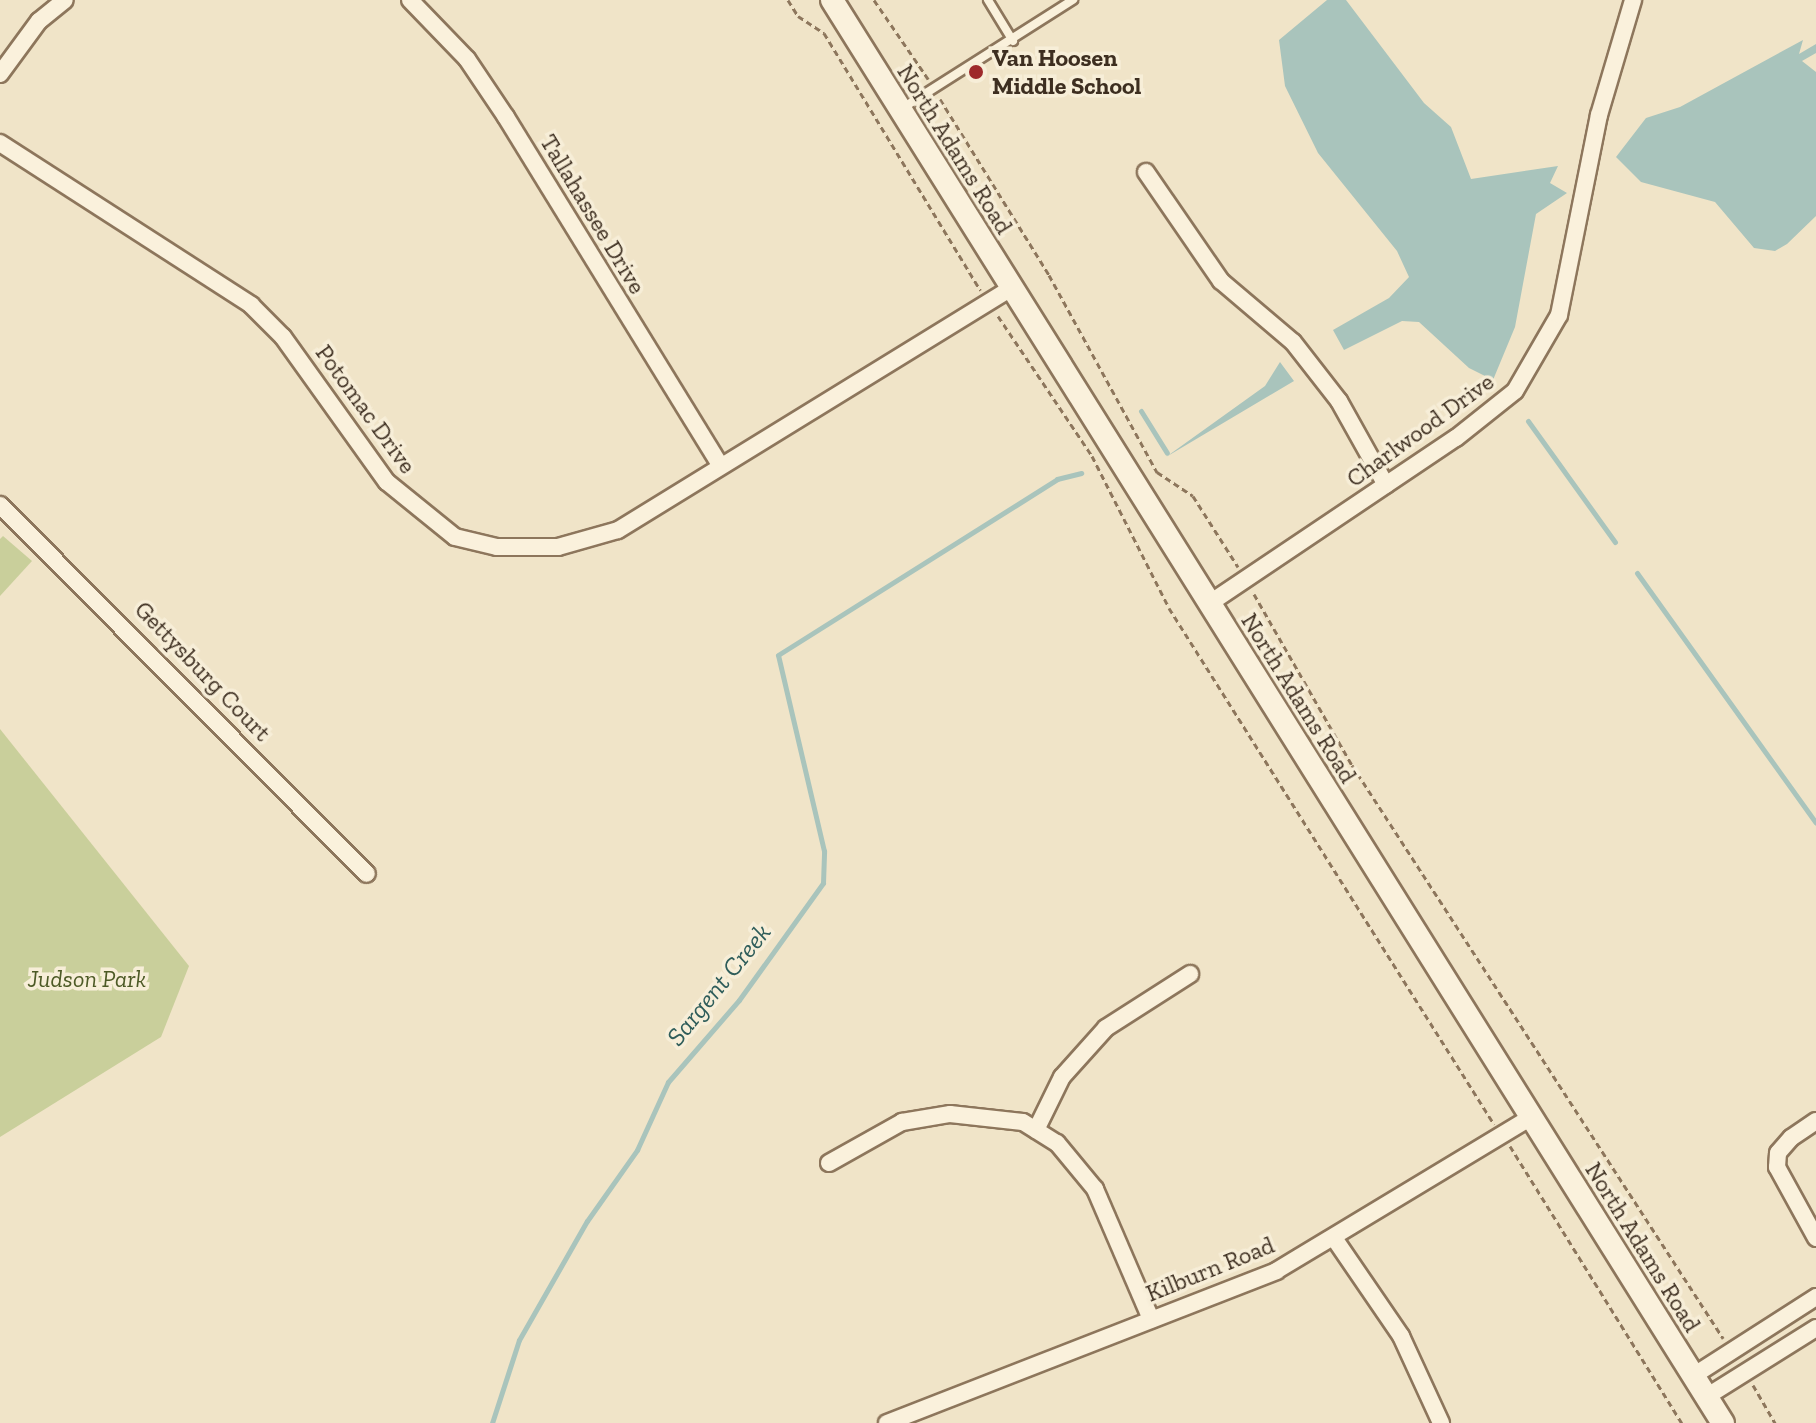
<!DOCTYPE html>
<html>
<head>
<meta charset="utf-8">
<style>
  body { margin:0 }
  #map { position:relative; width:1816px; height:1423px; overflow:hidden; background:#f0e4c8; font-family:"Zilla Slab",serif }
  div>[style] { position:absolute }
  .green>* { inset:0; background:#c9cf9b }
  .water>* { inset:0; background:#a9c4bc }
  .stream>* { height:5px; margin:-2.5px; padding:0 2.5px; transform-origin:2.5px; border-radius:2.5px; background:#a9c4bc }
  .path>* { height:3px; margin-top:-1.5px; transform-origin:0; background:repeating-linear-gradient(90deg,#8d765c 0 6px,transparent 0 10px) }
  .roads { filter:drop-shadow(2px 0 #8d765c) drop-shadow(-2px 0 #8d765c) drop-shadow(0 2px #8d765c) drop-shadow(0 -2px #8d765c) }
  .lane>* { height:8px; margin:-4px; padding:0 4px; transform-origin:4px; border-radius:4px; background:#faf1dc }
  .street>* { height:16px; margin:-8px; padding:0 8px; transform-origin:8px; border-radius:8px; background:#faf1dc }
  .secondary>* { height:22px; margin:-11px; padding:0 11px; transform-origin:11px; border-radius:11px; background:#faf1dc }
  .dots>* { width:22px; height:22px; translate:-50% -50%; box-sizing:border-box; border:4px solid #f7eed8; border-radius:50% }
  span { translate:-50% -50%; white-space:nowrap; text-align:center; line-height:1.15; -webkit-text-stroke:7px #f7eed8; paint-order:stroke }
  .poi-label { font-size:24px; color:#3d2e20; font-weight:700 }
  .left { translate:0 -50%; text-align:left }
  .street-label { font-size:24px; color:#3d2e20 }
  .park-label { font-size:24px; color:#4d5a26; font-style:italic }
  .water-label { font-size:26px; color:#2f5d5a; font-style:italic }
</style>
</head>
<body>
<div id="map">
  <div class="green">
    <div style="clip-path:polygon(3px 536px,32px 561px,0 596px,0 539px)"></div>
    <div style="clip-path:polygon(0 729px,189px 966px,161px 1037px,0 1137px)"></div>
  </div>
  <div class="water">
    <div style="clip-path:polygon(1327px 0,1346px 0,1424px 103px,1451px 127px,1471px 179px,1558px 166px,1550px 183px,1567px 193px,1536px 214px,1515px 327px,1493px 380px,1469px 368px,1419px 322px,1402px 321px,1344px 350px,1333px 330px,1389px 298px,1409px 277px,1397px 251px,1318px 153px,1285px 86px,1279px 40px)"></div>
    <div style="clip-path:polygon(1803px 40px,1799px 54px,1816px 44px,1816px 53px,1802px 61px,1816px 72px,1816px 216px,1787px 244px,1775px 251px,1754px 248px,1715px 202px,1641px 182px,1616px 157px,1646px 118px,1680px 107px)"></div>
    <div style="clip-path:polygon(1280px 362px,1294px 381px,1166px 457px,1265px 386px)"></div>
  </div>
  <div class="stream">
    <div style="left:1141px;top:411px;width:49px;rotate:58.2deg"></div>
    <div style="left:1528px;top:421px;width:149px;rotate:54.3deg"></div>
    <div style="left:1637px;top:573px;width:307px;rotate:54.4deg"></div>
    <div style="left:492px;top:1423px;width:87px;rotate:-72deg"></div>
    <div style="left:519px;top:1340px;width:137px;rotate:-60.3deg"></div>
    <div style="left:587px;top:1221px;width:87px;rotate:-54.8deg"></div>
    <div style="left:637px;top:1150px;width:75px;rotate:-65.5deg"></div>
    <div style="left:668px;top:1082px;width:108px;rotate:-49.1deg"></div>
    <div style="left:739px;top:1000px;width:144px;rotate:-54.3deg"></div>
    <div style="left:823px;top:883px;width:32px;rotate:-88deg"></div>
    <div style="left:824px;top:851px;width:201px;rotate:-103.2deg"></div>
    <div style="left:778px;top:655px;width:330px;rotate:-32.2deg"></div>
    <div style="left:1057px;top:479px;width:25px;rotate:-14deg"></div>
  </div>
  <div class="path">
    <div style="left:788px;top:0;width:19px;rotate:58deg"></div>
    <div style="left:798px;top:16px;width:31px;rotate:33deg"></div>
    <div style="left:824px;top:33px;width:301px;rotate:58.7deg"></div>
    <div style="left:874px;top:0;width:96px;rotate:55.6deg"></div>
    <div style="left:940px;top:99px;width:207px;rotate:58.2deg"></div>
    <div style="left:1049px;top:275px;width:225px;rotate:61.3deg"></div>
    <div style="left:1157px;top:472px;width:43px;rotate:33.7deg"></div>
    <div style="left:1193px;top:496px;width:84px;rotate:57.6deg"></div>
    <div style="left:939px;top:134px;width:21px;rotate:-51deg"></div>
    <div style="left:998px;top:316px;width:169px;rotate:56.1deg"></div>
    <div style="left:1092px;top:456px;width:170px;rotate:63.1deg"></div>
    <div style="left:1169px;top:608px;width:610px;rotate:57.8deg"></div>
    <div style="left:1254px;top:594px;width:197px;rotate:60.2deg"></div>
    <div style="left:1352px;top:765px;width:683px;rotate:57.08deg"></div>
    <div style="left:1510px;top:1146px;width:326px;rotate:58.2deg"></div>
    <div style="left:1753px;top:1385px;width:44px;rotate:59.9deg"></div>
  </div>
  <div class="roads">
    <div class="lane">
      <div style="left:988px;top:0;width:48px;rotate:58.6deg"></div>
      <div style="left:901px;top:109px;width:204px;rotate:-32.4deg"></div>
    </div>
    <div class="street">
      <div style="left:410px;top:0;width:82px;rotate:46deg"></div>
      <div style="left:467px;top:59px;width:70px;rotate:56.1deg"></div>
      <div style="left:506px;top:117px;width:409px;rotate:58.4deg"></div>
      <div style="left:0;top:74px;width:66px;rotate:-53.7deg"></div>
      <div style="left:39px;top:21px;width:33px;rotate:-39deg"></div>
      <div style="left:0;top:143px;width:299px;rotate:32.8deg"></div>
      <div style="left:251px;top:305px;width:45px;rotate:45deg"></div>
      <div style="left:283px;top:337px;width:178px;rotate:54.4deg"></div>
      <div style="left:387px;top:482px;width:87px;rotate:39deg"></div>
      <div style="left:455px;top:537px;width:43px;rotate:13.4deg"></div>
      <div style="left:497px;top:547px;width:61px"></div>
      <div style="left:558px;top:547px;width:62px;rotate:-15.8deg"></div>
      <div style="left:618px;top:530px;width:462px;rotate:-31.6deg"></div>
      <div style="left:1146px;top:172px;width:132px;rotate:55.5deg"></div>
      <div style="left:1221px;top:281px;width:94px;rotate:40.3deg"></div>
      <div style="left:1293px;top:342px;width:75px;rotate:52.1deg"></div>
      <div style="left:1339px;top:401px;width:96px;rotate:60.8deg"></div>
      <div style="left:0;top:505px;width:520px;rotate:45.16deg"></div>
      <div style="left:1210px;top:603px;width:296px;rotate:-33.9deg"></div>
      <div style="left:1456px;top:438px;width:75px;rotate:-38.5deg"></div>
      <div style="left:1515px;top:391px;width:88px;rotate:-59.9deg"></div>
      <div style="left:1559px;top:315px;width:204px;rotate:-78.7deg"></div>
      <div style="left:1599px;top:115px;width:120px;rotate:-73.5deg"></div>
      <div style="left:1816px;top:1121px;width:30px;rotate:146deg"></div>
      <div style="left:1791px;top:1138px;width:20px;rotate:131deg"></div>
      <div style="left:1778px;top:1153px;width:14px;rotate:94deg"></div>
      <div style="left:1777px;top:1167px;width:81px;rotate:61.2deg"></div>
      <div style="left:1036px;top:1130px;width:59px;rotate:-63.9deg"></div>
      <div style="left:1062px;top:1077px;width:66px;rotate:-48.1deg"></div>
      <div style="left:1106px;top:1028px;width:100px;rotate:-32.7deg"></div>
      <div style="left:829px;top:1163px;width:84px;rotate:-29.3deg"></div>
      <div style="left:902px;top:1122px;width:49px;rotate:-9.5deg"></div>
      <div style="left:950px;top:1114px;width:73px;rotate:6.3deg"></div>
      <div style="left:1023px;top:1122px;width:40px;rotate:32deg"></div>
      <div style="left:1057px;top:1143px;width:60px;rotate:50.4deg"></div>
      <div style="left:1095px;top:1189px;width:142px;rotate:66.7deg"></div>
      <div style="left:1334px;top:1238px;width:119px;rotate:55.6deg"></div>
      <div style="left:1401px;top:1336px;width:96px;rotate:65.3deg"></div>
      <div style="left:1693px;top:1376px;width:146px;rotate:-32.7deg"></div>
      <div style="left:1706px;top:1397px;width:130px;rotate:-32.1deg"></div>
      <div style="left:887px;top:1423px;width:418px;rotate:-21.3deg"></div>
      <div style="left:1276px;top:1271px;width:297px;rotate:-31.1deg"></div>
    </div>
    <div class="secondary">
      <div style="left:832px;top:0;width:1679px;rotate:57.95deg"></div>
    </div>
  </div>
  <div class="dots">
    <div style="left:976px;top:72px;background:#9e2a2b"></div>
  </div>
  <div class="poi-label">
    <span class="left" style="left:992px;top:72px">Van Hoosen<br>Middle School</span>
  </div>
  <div class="street-label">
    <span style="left:955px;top:149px;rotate:58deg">North Adams Road</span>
    <span style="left:593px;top:214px;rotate:59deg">Tallahassee Drive</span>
    <span style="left:366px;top:409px;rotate:54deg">Potomac Drive</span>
    <span style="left:1420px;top:430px;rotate:-36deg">Charlwood Drive</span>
    <span style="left:203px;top:671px;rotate:46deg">Gettysburg Court</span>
    <span style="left:1299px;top:698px;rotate:58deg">North Adams Road</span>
    <span style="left:1643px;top:1247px;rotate:58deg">North Adams Road</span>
    <span style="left:1210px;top:1269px;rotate:-22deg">Kilburn Road</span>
  </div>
  <div class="park-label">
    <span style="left:87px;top:979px">Judson Park</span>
  </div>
  <div class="water-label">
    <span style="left:719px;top:985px;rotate:-51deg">Sargent Creek</span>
  </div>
</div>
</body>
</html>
